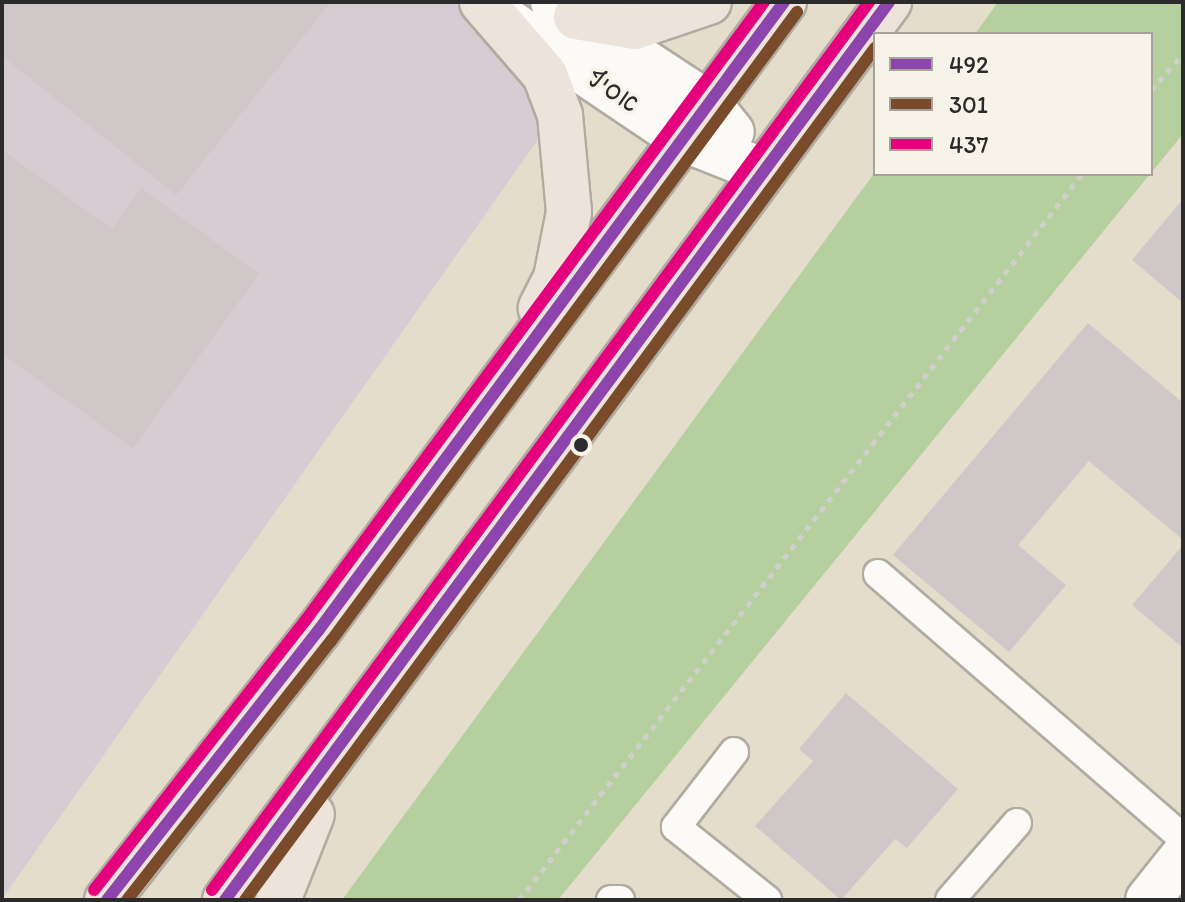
<!DOCTYPE html>
<html>
<head>
<meta charset="utf-8">
<style>
  body { margin:0 }
  #map { position:relative; width:1185px; height:902px; overflow:hidden; background:#e4ddcc; font-family:Itim,"Playpen Sans Hebrew",sans-serif }
  div>[style] { position:absolute }
  .industrial>* { inset:0; background:#d6ccd1 }
  .green>* { inset:0; background:#b5d09e }
  .building>* { inset:0; background:#d0c8c8 }
  .path>* { height:5px; margin-top:-2.5px; transform-origin:0; background:repeating-linear-gradient(90deg,#d1cfcb 0 6px,transparent 0 12px) }
  .roads { filter:drop-shadow(2px 0 #b0aca1) drop-shadow(-2px 0 #b0aca1) drop-shadow(0 2px #b0aca1) drop-shadow(0 -2px #b0aca1) }
  .lane>* { height:28px; margin:-14px; padding:0 14px; transform-origin:14px; border-radius:14px; background:#fbfaf7 }
  .street>* { height:44px; margin:-22px; padding:0 22px; transform-origin:22px; border-radius:22px; background:#fbfaf7 }
  .highway>* { height:44px; margin:-22px; padding:0 22px; transform-origin:22px; border-radius:22px; background:#ece4db }
  .bus-1>* { height:12px; margin:-6px; padding:0 6px; transform-origin:6px; border-radius:6px; background:#8e44ad }
  .bus-2>* { height:12px; margin:-6px; padding:0 6px; transform-origin:6px; border-radius:6px; background:#7a4b2a }
  .bus-3>* { height:12px; margin:-6px; padding:0 6px; transform-origin:6px; border-radius:6px; background:#e5007d }
  .dots>* { width:22px; height:22px; translate:-50% -50%; box-sizing:border-box; border:4px solid #f7f3e8; border-radius:50% }
  span { translate:-50% -50%; white-space:nowrap; text-align:center; line-height:1.15; -webkit-text-stroke:7px #f7f3e8; paint-order:stroke }
  .street-label { font-size:26px; color:#2b2b2b }
  .frame { position:absolute; inset:0; border:4px solid #2b2b2b; pointer-events:none }
  .legend { position:absolute; left:873px; top:32px; width:280px; height:144px; box-sizing:border-box; background:#f7f3e8; border:2px solid #a5a39c; margin:0; padding:10px 14px; list-style:none; font-size:24px; color:#2b2b2b }
  .legend li { display:flex; align-items:center; gap:16px; height:40px }
  .legend b { width:40px; border:2px solid #a5a39c }
</style>
</head>
<body>
<div id="map">
  <div class="industrial">
    <div style="clip-path:polygon(2px 2px,635px 2px,2px 899px)"></div>
  </div>
  <div class="green">
    <div style="clip-path:polygon(998px 2px,1183px 2px,1183px 134px,1151px 173px,1151px 34px,975px 34px)"></div>
    <div style="clip-path:polygon(875px 172px,1150px 174px,558px 900px,342px 900px)"></div>
  </div>
  <div class="building">
    <div style="clip-path:polygon(2px 2px,329px 2px,330px 3px,176px 195px,2px 56px)"></div>
    <div style="clip-path:polygon(2px 150px,112px 229px,141px 188px,259px 274px,133px 448px,2px 354px)"></div>
    <div style="clip-path:polygon(1183px 199px,1183px 303px,1132px 260px)"></div>
    <div style="clip-path:polygon(1088px 323px,1183px 403px,1183px 540px,1089px 461px,1018px 545px,1066px 585px,1009px 652px,893px 555px)"></div>
    <div style="clip-path:polygon(1183px 545px,1183px 648px,1132px 605px)"></div>
    <div style="clip-path:polygon(846px 693px,958px 789px,907px 848px,895px 839px,841px 900px,755px 826px,813px 761px,799px 749px)"></div>
  </div>
  <div class="path">
    <div style="left:1151px;top:90px;width:48px;rotate:-48.4deg"></div>
    <div style="left:519px;top:900px;width:919px;rotate:-52.21deg"></div>
  </div>
  <div class="roads">
    <div class="lane">
      <div style="left:878px;top:574px;width:403px;rotate:40.9deg"></div>
      <div style="left:734px;top:752px;width:95px;rotate:127.7deg"></div>
      <div style="left:676px;top:827px;width:117px;rotate:38.7deg"></div>
      <div style="left:611px;top:900px;width:9px"></div>
      <div style="left:950px;top:900px;width:102px;rotate:-49deg"></div>
    </div>
    <div class="street">
      <div style="left:553px;top:2px;width:186px;rotate:33.2deg"></div>
      <div style="left:709px;top:104px;width:36px;rotate:51deg"></div>
      <div style="left:505px;top:19px;width:215px;rotate:34deg"></div>
      <div style="left:683px;top:139px;width:87px;rotate:21.6deg"></div>
      <div style="left:1148px;top:900px;width:56px;rotate:-51.5deg"></div>
    </div>
    <div class="highway">
      <div style="left:482px;top:2px;width:96px;rotate:49.2deg"></div>
      <div style="left:545px;top:75px;width:43px;rotate:69.4deg"></div>
      <div style="left:560px;top:115px;width:97px;rotate:84.7deg"></div>
      <div style="left:569px;top:212px;width:67px;rotate:101.1deg"></div>
      <div style="left:556px;top:278px;width:34px;rotate:117deg"></div>
      <div style="left:576px;top:17px;width:60px;rotate:9.6deg"></div>
      <div style="left:635px;top:27px;width:78px;rotate:-18.7deg"></div>
      <div style="left:107px;top:900px;width:342px;rotate:-51.9deg"></div>
      <div style="left:318px;top:631px;width:783px;rotate:-53.47deg"></div>
      <div style="left:225px;top:900px;width:1117px;rotate:-53.52deg"></div>
      <div style="left:278px;top:900px;width:92px;rotate:-68.4deg"></div>
    </div>
  </div>
  <div class="bus-1">
    <div style="left:107px;top:900px;width:342px;rotate:-51.9deg"></div>
    <div style="left:318px;top:631px;width:783px;rotate:-53.47deg"></div>
    <div style="left:225px;top:900px;width:1117px;rotate:-53.52deg"></div>
  </div>
  <div class="bus-2">
    <div style="left:127px;top:900px;width:330px;rotate:-51.8deg"></div>
    <div style="left:331px;top:641px;width:783px;rotate:-53.47deg"></div>
    <div style="left:245px;top:900px;width:1060px;rotate:-53.52deg"></div>
  </div>
  <div class="bus-3">
    <div style="left:94px;top:890px;width:342px;rotate:-51.9deg"></div>
    <div style="left:305px;top:621px;width:771px;rotate:-53.44deg"></div>
    <div style="left:212px;top:890px;width:1105px;rotate:-53.5deg"></div>
  </div>
  <div class="dots">
    <div style="left:581px;top:445px;background:#2b2b2b"></div>
  </div>
  <div class="street-label">
    <span style="left:613px;top:91px;rotate:34deg">אסיף</span>
  </div>
  <div class="frame"></div>
  <ul class="legend">
  <li><b style="height:10px;background:#8e44ad"></b>492</li>
  <li><b style="height:10px;background:#7a4b2a"></b>301</li>
  <li><b style="height:10px;background:#e5007d"></b>437</li>
  </ul>
</div>
</body>
</html>
